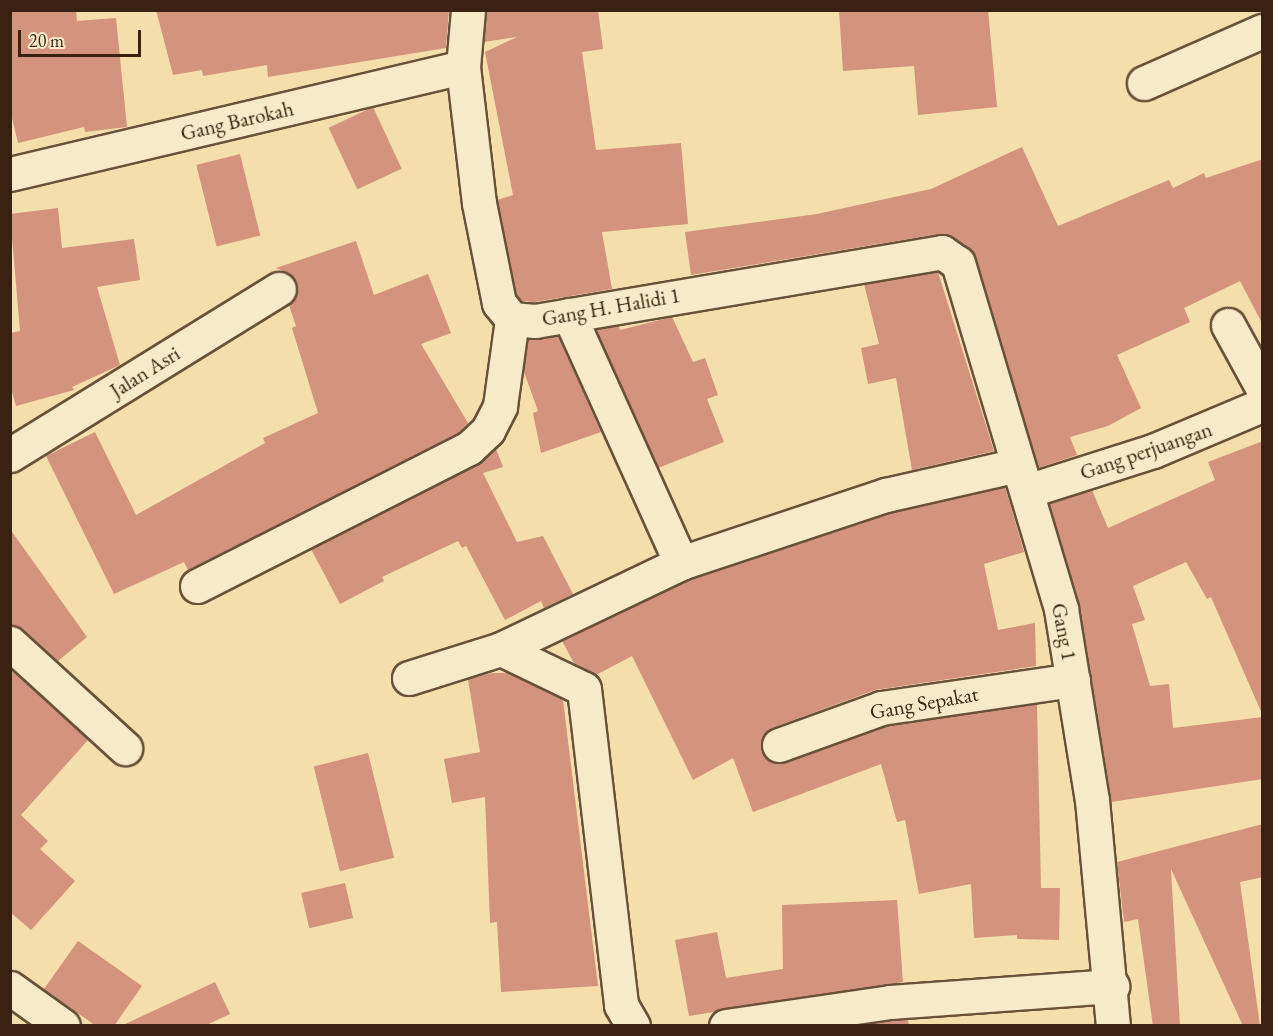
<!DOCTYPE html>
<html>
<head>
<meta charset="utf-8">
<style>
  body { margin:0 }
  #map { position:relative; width:1273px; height:1036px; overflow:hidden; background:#f3deac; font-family:"EB Garamond",serif }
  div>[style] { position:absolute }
  .building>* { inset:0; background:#d3937c; transform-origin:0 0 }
  .roads { filter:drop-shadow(2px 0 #685138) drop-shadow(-2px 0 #685138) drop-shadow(0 2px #685138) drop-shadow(0 -2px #685138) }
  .street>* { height:33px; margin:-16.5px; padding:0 16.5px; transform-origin:16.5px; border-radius:16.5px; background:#f7eac9 }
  span { translate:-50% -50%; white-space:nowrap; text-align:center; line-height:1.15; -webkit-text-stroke:5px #f7eac9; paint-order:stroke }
  .street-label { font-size:21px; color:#392212 }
  .frame { position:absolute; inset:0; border:12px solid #392212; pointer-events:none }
  .scale { position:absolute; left:18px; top:30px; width:123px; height:27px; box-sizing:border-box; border:3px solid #392212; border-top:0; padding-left:8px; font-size:18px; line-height:21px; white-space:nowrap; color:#392212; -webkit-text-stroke:4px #f7eac9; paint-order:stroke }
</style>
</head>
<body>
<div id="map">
  <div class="building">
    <div style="clip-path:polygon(11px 10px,76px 10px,77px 21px,116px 18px,127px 127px,85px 132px,84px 127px,18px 143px,10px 110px)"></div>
    <div style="clip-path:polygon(156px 10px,449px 10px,446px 48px,268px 77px,267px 65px,203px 76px,202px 70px,173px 75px)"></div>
    <div style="clip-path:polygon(487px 10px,598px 10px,603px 49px,582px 52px,596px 150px,681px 143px,688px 224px,602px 232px,612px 289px,534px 302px,522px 301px,516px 295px,497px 200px,513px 195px,485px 52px,517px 37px,484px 42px)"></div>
    <div style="clip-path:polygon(839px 10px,988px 10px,997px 107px,918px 115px,914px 66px,843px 71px)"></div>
    <div style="left:373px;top:107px;width:68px;height:49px;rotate:65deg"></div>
    <div style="clip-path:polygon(1022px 147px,1058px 226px,1169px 180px,1173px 188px,1204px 173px,1206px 178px,1263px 159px,1263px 325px,1240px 281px,1184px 308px,1190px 322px,1117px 355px,1141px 408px,1108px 426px,1070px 437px,1077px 455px,1038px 468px,976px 258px,953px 237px,939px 234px,691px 275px,685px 232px,817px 214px,931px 189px)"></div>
    <div style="left:240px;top:154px;width:84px;height:45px;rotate:76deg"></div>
    <div style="clip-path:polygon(58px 208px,62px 248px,134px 239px,140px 280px,97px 287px,120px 365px,72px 387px,74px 390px,16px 406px,10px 385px,10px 333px,20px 331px,10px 214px)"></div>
    <div style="clip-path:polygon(356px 241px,374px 295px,428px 274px,451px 333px,421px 344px,468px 423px,458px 433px,188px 570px,184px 562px,114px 594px,46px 456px,95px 432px,136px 515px,265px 443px,263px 438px,318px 413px,292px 328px,296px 326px,289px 305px,298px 288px,288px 273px,276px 268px)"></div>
    <div style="clip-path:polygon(938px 272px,994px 451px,912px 470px,896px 378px,868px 384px,861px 348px,879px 344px,864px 284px)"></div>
    <div style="clip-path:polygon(672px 317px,693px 362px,705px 358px,718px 395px,707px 399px,724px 442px,658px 468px,596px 330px,619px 326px,620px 330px)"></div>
    <div style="clip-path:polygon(558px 336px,601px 432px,541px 453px,533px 413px,538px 411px,524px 372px,528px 339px)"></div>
    <div style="clip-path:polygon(1263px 441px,1263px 716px,1211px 597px,1207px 599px,1186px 562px,1133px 586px,1145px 620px,1132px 624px,1150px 686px,1169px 684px,1173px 728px,1263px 717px,1263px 779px,1111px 802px,1079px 606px,1049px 504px,1092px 490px,1108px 528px,1215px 480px,1208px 462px)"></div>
    <div style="clip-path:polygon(496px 449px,503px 467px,483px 473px,517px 542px,543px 536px,573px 594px,544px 608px,541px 601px,505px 620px,466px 546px,462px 548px,458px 541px,382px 577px,384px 581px,340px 604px,311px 549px,477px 465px)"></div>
    <div style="clip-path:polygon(1005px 487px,1024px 552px,984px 564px,998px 630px,1035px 623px,1036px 666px,875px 690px,772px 728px,761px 741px,761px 751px,767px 760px,785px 763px,886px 726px,1037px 704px,1041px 888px,1060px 888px,1059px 940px,1017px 939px,1017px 935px,974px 938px,971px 884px,919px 894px,905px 820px,897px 822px,881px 764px,753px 812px,733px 758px,693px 780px,632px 656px,596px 675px,574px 663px,562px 641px,688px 580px,891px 513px)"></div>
    <div style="clip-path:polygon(10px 529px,87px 637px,58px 661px,23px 629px,10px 625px)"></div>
    <div style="clip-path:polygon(10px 669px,88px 740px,21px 815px,48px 841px,40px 849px,75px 881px,31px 930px,10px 912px)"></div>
    <div style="clip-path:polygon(492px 673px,508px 673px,563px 700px,598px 986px,501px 992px,497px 922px,490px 923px,485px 797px,452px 803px,444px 759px,480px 752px,468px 679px)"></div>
    <div style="left:368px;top:753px;width:108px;height:56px;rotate:76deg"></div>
    <div style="clip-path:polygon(1263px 824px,1263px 877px,1240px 882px,1260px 1026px,1243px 1026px,1171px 869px,1180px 1026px,1153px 1026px,1138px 919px,1124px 922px,1117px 862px)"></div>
    <div style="left:345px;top:883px;width:36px;height:45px;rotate:77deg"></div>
    <div style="clip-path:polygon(897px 900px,903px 982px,689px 1016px,675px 940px,717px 932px,726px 978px,783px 969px,782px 905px)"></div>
    <div style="clip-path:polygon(78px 941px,142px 986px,114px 1026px,96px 1026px,44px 989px)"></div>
    <div style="clip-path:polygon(215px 982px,230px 1014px,204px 1026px,121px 1026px)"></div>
    <div style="clip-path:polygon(908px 1020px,909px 1026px,859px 1026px,892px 1021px)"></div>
  </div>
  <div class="roads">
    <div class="street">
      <div style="left:468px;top:10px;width:57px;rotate:95deg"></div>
      <div style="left:463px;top:67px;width:137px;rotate:83.3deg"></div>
      <div style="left:479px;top:203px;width:102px;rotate:78.7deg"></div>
      <div style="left:499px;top:303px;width:21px;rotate:51deg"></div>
      <div style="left:512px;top:319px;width:23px;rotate:5deg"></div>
      <div style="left:535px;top:321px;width:413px;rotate:-9.6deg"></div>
      <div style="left:942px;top:252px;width:19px;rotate:35deg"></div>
      <div style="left:958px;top:263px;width:361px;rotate:73.4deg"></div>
      <div style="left:1061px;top:609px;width:193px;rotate:80.8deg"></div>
      <div style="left:1092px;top:800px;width:227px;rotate:84.7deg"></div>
      <div style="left:1144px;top:83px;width:129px;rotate:-23.8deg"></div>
      <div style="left:10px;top:174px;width:465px;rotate:-13.3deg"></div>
      <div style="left:569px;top:315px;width:272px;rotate:65.7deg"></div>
      <div style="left:1228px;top:325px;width:71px;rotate:61.3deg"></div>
      <div style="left:10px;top:455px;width:316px;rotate:-31.7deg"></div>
      <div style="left:1027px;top:491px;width:132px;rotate:-17.6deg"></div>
      <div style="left:1153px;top:451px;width:118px;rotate:-22.9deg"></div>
      <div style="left:197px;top:586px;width:305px;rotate:-26.9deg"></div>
      <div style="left:469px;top:448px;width:26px;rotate:-43deg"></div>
      <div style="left:488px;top:430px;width:27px;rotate:-63deg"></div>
      <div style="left:500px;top:406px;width:88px;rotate:-82.1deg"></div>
      <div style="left:10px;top:643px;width:156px;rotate:42.4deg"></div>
      <div style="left:501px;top:649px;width:92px;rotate:25.7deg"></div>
      <div style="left:584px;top:689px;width:318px;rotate:83.3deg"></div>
      <div style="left:621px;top:1005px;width:24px;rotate:60deg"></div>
      <div style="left:409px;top:678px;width:96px;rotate:-17.5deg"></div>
      <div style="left:501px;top:649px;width:199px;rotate:-25.5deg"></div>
      <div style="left:681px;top:563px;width:216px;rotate:-18.4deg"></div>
      <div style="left:886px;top:495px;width:135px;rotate:-12.8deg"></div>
      <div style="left:779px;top:745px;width:109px;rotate:-19.9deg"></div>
      <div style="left:881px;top:708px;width:194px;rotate:-8.3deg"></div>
      <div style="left:10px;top:988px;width:65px;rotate:35.6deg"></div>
      <div style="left:726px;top:1026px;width:166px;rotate:-8.3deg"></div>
      <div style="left:890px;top:1002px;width:223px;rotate:-4.1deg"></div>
    </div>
  </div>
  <div class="street-label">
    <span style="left:237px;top:121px;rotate:-13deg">Gang Barokah</span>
    <span style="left:611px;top:307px;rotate:-10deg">Gang H. Halidi 1</span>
    <span style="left:145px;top:372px;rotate:-32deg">Jalan Asri</span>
    <span style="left:1146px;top:451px;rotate:-19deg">Gang perjuangan</span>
    <span style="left:1064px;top:632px;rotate:79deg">Gang 1</span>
    <span style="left:924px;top:703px;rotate:-10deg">Gang Sepakat</span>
  </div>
  <div class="frame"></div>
  <div class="scale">20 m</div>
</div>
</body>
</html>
